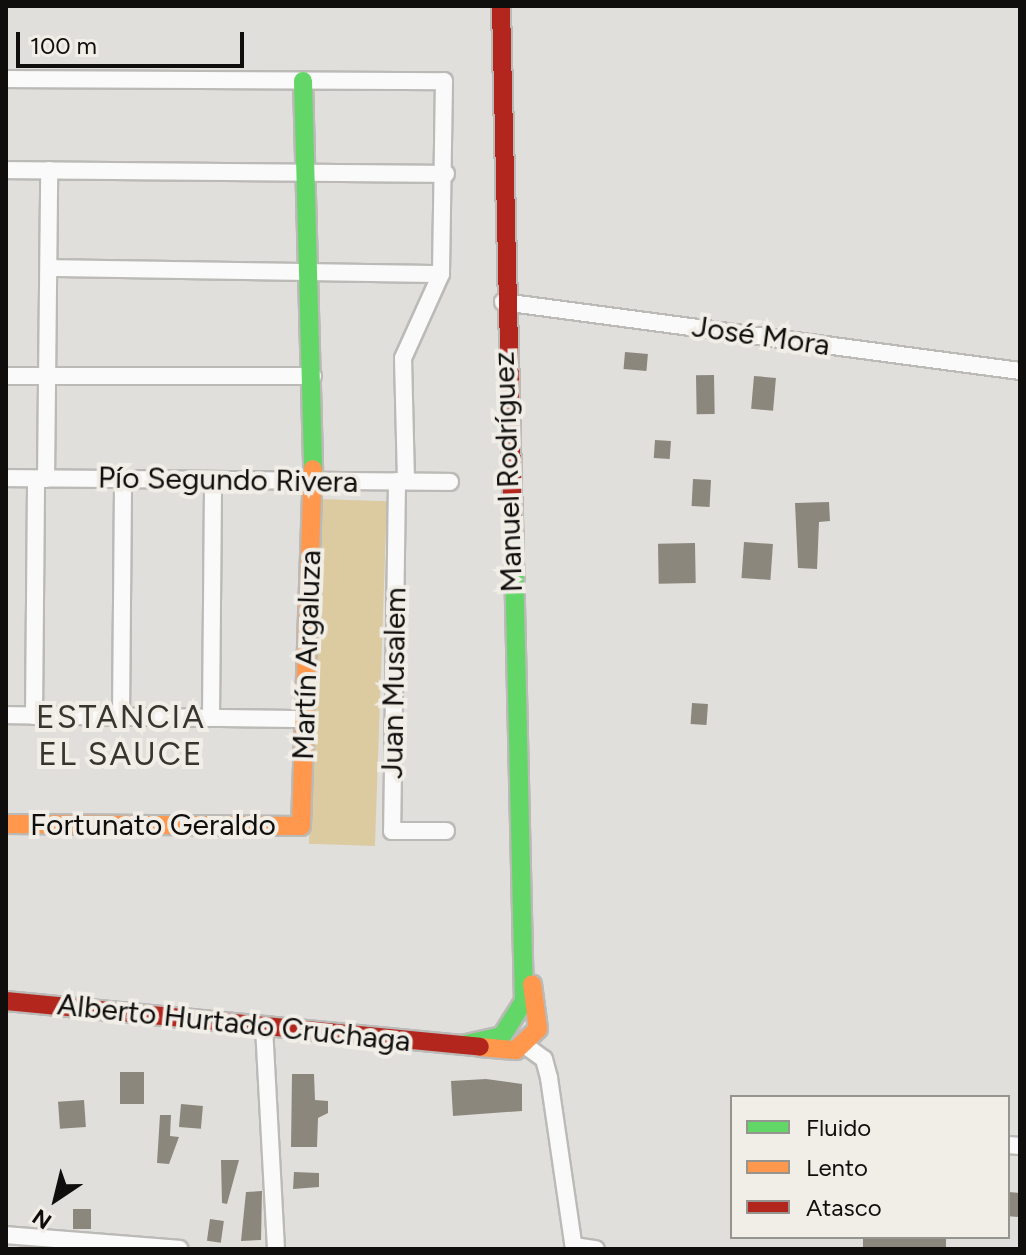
<!DOCTYPE html>
<html>
<head>
<meta charset="utf-8">
<style>
  body { margin:0 }
  #map { position:relative; width:1026px; height:1255px; overflow:hidden; background:#e1dfdc; font-family:Figtree,sans-serif }
  div>[style] { position:absolute }
  .green>* { inset:0; background:#dccba1; transform-origin:0 0 }
  .building>* { inset:0; background:#8b877d; transform-origin:0 0 }
  .roads { filter:drop-shadow(2px 0 #bbbab7) drop-shadow(-2px 0 #bbbab7) drop-shadow(0 2px #bbbab7) drop-shadow(0 -2px #bbbab7) }
  .street>* { height:16px; margin:-8px; padding:0 8px; transform-origin:8px; border-radius:8px; background:#fafafa }
  .fast>* { height:18px; margin:-9px; padding:0 9px; transform-origin:9px; border-radius:9px; background:#63d668 }
  .slow>* { height:18px; margin:-9px; padding:0 9px; transform-origin:9px; border-radius:9px; background:#ff974d }
  .jam>* { height:18px; margin:-9px; padding:0 9px; transform-origin:9px; border-radius:9px; background:#b3261e }
  span { translate:-50% -50%; white-space:nowrap; text-align:center; line-height:1.15; -webkit-text-stroke:8px #f0eee7; paint-order:stroke }
  .street-label { font-size:30px; color:#0f0e0c }
  .neighbourhood-label { font-size:32px; color:#373530; letter-spacing:2px }
  .frame { position:absolute; inset:0; border:8px solid #0f0e0c; pointer-events:none }
  .legend { position:absolute; left:730px; top:1095px; width:280px; height:144px; box-sizing:border-box; background:#f0eee7; border:2px solid #96948f; margin:0; padding:10px 14px; list-style:none; font-size:24px; color:#0f0e0c }
  .legend li { display:flex; align-items:center; gap:16px; height:40px }
  .legend b { width:40px; border:2px solid #96948f }
  .north { position:absolute; left:16px; top:1159px; width:80px; height:80px; -webkit-text-stroke:6px #f0eee7; paint-order:stroke; rotate:215deg; font-size:22px; font-weight:700; line-height:32px; text-align:center; color:#0f0e0c }
  .north::after { content:''; display:block; margin:auto; width:28px; height:36px; background:#0f0e0c; clip-path:polygon(50% 0,100% 100%,50% 72%,0 100%) }
  .scale { position:absolute; left:16px; top:32px; width:228px; height:36px; box-sizing:border-box; border:4px solid #0f0e0c; border-top:0; padding-left:10px; font-size:24px; line-height:28px; white-space:nowrap; color:#0f0e0c; -webkit-text-stroke:6px #f0eee7; paint-order:stroke }
</style>
</head>
<body>
<div id="map">
  <div class="green">
    <div style="left:321px;top:499px;width:66px;height:345px;rotate:2deg"></div>
  </div>
  <div class="building">
    <div style="left:625px;top:352px;width:23px;height:17px;rotate:5deg"></div>
    <div style="left:714px;top:375px;width:39px;height:18px;rotate:89deg"></div>
    <div style="left:754px;top:376px;width:22px;height:33px;rotate:5deg"></div>
    <div style="left:655px;top:440px;width:16px;height:18px;rotate:4deg"></div>
    <div style="left:693px;top:479px;width:18px;height:27px;rotate:3deg"></div>
    <div style="clip-path:polygon(829px 502px,830px 521px,819px 522px,817px 569px,798px 568px,795px 503px)"></div>
    <div style="left:744px;top:542px;width:29px;height:36px;rotate:4deg"></div>
    <div style="left:695px;top:543px;width:40px;height:37px;rotate:89deg"></div>
    <div style="left:692px;top:703px;width:16px;height:21px;rotate:4deg"></div>
    <div style="left:120px;top:1072px;width:24px;height:32px"></div>
    <div style="clip-path:polygon(292px 1074px,314px 1074px,315px 1100px,328px 1101px,328px 1113px,318px 1118px,317px 1147px,291px 1147px)"></div>
    <div style="clip-path:polygon(486px 1079px,522px 1084px,522px 1111px,453px 1116px,451px 1081px)"></div>
    <div style="left:84px;top:1100px;width:27px;height:26px;rotate:86deg"></div>
    <div style="left:181px;top:1104px;width:22px;height:23px;rotate:5deg"></div>
    <div style="clip-path:polygon(160px 1115px,171px 1115px,170px 1136px,179px 1137px,169px 1164px,157px 1163px)"></div>
    <div style="clip-path:polygon(221px 1160px,239px 1160px,227px 1204px,222px 1203px)"></div>
    <div style="clip-path:polygon(294px 1172px,319px 1173px,319px 1187px,293px 1189px)"></div>
    <div style="clip-path:polygon(262px 1191px,261px 1240px,241px 1241px,246px 1192px)"></div>
    <div style="left:1008px;top:1192px;width:12px;height:24px;rotate:5deg"></div>
    <div style="left:73px;top:1209px;width:18px;height:20px"></div>
    <div style="left:210px;top:1219px;width:14px;height:22px;rotate:8deg"></div>
    <div style="left:863px;top:1237px;width:83px;height:12px"></div>
  </div>
  <div class="roads">
    <div class="street">
      <div style="left:6px;top:79px;width:438px;rotate:0.3deg"></div>
      <div style="left:444px;top:81px;width:193px;rotate:90.9deg"></div>
      <div style="left:441px;top:274px;width:92px;rotate:114.3deg"></div>
      <div style="left:403px;top:358px;width:123px;rotate:88.6deg"></div>
      <div style="left:6px;top:170px;width:440px;rotate:0.5deg"></div>
      <div style="left:49px;top:268px;width:392px;rotate:0.9deg"></div>
      <div style="left:503px;top:302px;width:522px;rotate:7.6deg"></div>
      <div style="left:6px;top:376px;width:307px"></div>
      <div style="left:6px;top:478px;width:444px;rotate:0.5deg"></div>
      <div style="left:46px;top:479px;width:309px;rotate:-89.4deg"></div>
      <div style="left:397px;top:481px;width:350px;rotate:90.8deg"></div>
      <div style="left:392px;top:831px;width:54px"></div>
      <div style="left:6px;top:715px;width:300px;rotate:0.8deg"></div>
      <div style="left:34px;top:716px;width:237px;rotate:-89.5deg"></div>
      <div style="left:121px;top:717px;width:238px;rotate:-89.5deg"></div>
      <div style="left:211px;top:718px;width:238px;rotate:-89.5deg"></div>
      <div style="left:264px;top:1027px;width:222px;rotate:86.9deg"></div>
      <div style="left:526px;top:1046px;width:22px;rotate:36deg"></div>
      <div style="left:544px;top:1059px;width:20px;rotate:75deg"></div>
      <div style="left:549px;top:1078px;width:173px;rotate:81.7deg"></div>
      <div style="left:1008px;top:1145px;width:12px;rotate:5deg"></div>
      <div style="left:6px;top:1235px;width:174px;rotate:4.6deg"></div>
      <div style="left:574px;top:1246px;width:22px;rotate:8deg"></div>
    </div>
    <div class="fast">
      <div style="left:303px;top:81px;width:388px;rotate:88.5deg"></div>
      <div style="left:462px;top:1045px;width:41px;rotate:-12.7deg"></div>
      <div style="left:502px;top:1036px;width:41px;rotate:-57.8deg"></div>
      <div style="left:524px;top:1001px;width:482px;rotate:-91.3deg"></div>
    </div>
    <div class="slow">
      <div style="left:6px;top:824px;width:295px;rotate:0.4deg"></div>
      <div style="left:301px;top:826px;width:357px;rotate:-88.1deg"></div>
      <div style="left:480px;top:1047px;width:36px;rotate:5deg"></div>
      <div style="left:516px;top:1050px;width:30px;rotate:-44deg"></div>
      <div style="left:538px;top:1029px;width:45px;rotate:-97.6deg"></div>
    </div>
    <div class="jam">
      <div style="left:501px;top:6px;width:513px;rotate:88.66deg"></div>
      <div style="left:6px;top:1001px;width:476px;rotate:5.5deg"></div>
    </div>
  </div>
  <div class="street-label">
    <span style="left:761px;top:336px;rotate:8deg">José Mora</span>
    <span style="left:508px;top:472px;rotate:-92deg">Manuel Rodríguez</span>
    <span style="left:228px;top:480px;rotate:1deg">Pío Segundo Rivera</span>
    <span style="left:307px;top:655px;rotate:-88deg">Martín Argaluza</span>
    <span style="left:394px;top:683px;rotate:-89deg">Juan Musalem</span>
    <span style="left:153px;top:825px">Fortunato Geraldo</span>
    <span style="left:234px;top:1023px;rotate:6deg">Alberto Hurtado Cruchaga</span>
  </div>
  <div class="neighbourhood-label">
    <span style="left:121px;top:736px">ESTANCIA<br>EL SAUCE</span>
  </div>
  <div class="frame"></div>
  <ul class="legend">
  <li><b style="height:10px;background:#63d668"></b>Fluido</li>
  <li><b style="height:10px;background:#ff974d"></b>Lento</li>
  <li><b style="height:10px;background:#b3261e"></b>Atasco</li>
  </ul>
  <div class="north">N</div>
  <div class="scale">100 m</div>
</div>
</body>
</html>
